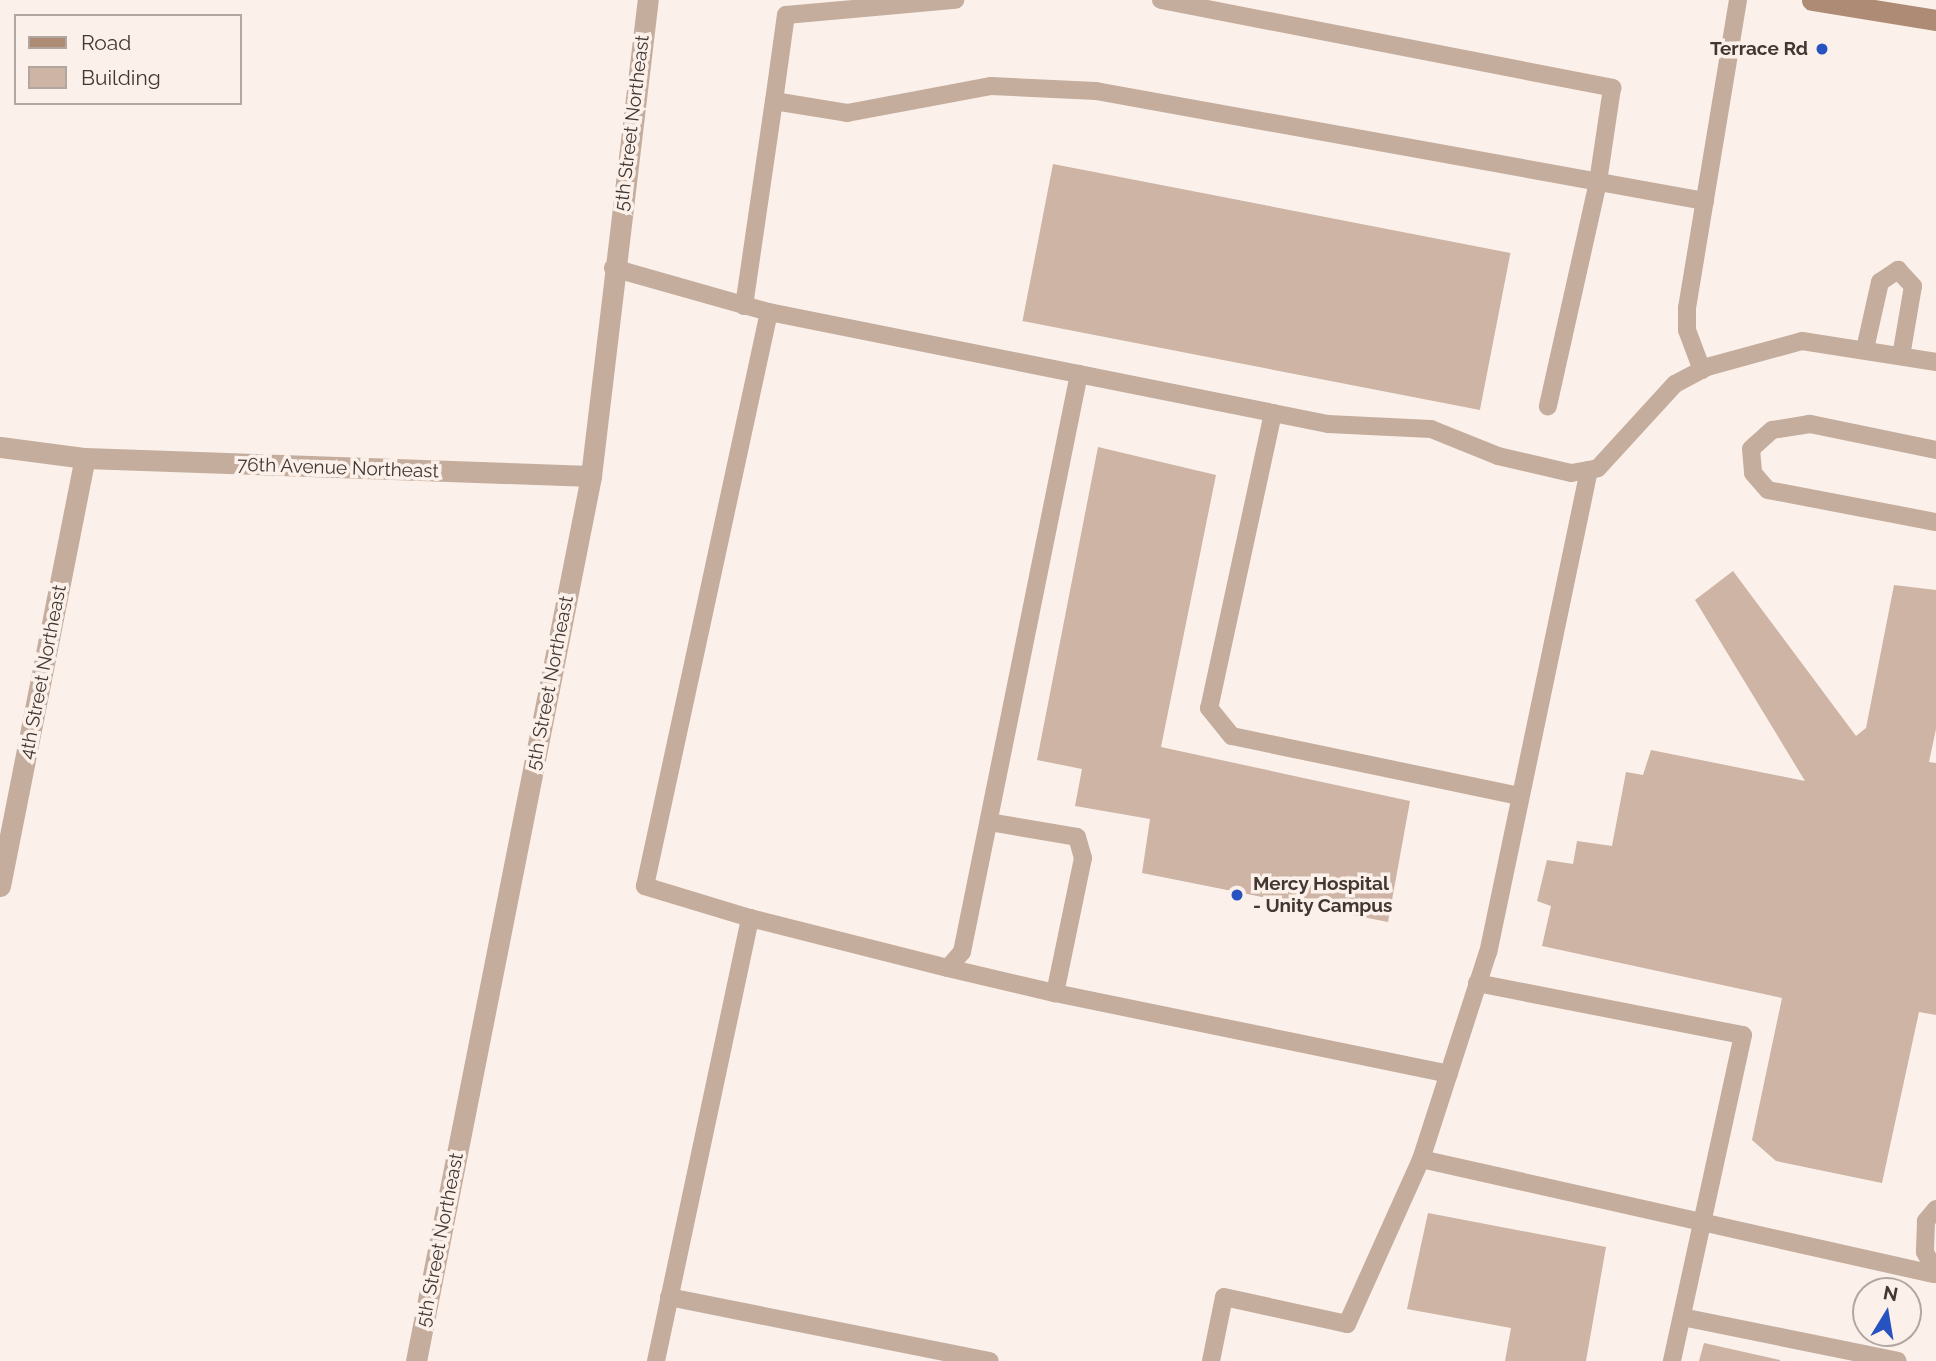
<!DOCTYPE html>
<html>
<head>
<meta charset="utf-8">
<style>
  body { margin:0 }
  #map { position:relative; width:1936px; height:1361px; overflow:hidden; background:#fbf1ea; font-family:Raleway,sans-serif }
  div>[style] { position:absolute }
  .building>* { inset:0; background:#cdb4a4; transform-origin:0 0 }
  .lane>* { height:18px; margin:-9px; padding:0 9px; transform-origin:9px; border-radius:9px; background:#c5ad9e }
  .street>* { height:21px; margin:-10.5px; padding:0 10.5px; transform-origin:10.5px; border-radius:10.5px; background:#c5ad9e }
  .secondary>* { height:21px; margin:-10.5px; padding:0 10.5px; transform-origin:10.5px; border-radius:10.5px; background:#ae8b74 }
  .dots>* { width:19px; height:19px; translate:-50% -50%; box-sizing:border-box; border:4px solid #fbf1ea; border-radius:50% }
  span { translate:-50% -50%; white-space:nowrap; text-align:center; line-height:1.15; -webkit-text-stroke:7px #fbf1ea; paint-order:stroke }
  .poi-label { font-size:19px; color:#423731; font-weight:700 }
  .right { translate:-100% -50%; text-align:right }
  .left { translate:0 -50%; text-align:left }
  .street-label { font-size:19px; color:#423731 }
  .legend { position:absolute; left:14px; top:14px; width:228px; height:91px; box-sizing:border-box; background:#fbf1ea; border:2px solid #b1a7a0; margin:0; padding:9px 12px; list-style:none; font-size:21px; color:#423731 }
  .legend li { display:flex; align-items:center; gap:14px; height:35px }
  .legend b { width:35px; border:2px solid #b1a7a0 }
  .north { position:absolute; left:1852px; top:1277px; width:70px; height:70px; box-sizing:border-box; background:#fbf1ea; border:2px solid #b1a7a0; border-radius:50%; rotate:11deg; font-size:19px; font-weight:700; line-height:28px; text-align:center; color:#423731 }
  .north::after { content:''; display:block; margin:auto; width:24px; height:32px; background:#2753c1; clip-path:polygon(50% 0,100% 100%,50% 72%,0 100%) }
</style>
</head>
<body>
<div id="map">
  <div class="building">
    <div style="left:1053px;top:164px;width:466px;height:160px;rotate:11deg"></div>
    <div style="clip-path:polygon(1098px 447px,1216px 475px,1161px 747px,1410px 801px,1388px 922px,1142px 873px,1150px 819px,1075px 806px,1082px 769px,1037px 760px)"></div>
    <div style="clip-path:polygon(1733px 571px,1856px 736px,1866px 728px,1894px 585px,1936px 590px,1936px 729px,1929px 762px,1936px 763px,1936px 1015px,1919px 1012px,1882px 1183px,1776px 1161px,1752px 1140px,1782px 998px,1542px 946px,1551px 906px,1537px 901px,1547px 860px,1573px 864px,1577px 841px,1612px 846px,1626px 772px,1643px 775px,1651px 750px,1805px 781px,1695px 600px)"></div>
    <div style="clip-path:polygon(1428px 1213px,1606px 1247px,1586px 1361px,1505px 1361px,1511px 1328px,1407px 1309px)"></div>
    <div style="clip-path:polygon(1704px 1343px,1780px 1360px,1780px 1361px,1699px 1361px)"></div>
  </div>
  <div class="lane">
    <div style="left:1161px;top:0;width:460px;rotate:11deg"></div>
    <div style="left:1612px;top:88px;width:95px;rotate:98.5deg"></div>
    <div style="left:1598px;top:182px;width:230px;rotate:102.6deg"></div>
    <div style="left:774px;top:101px;width:87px;rotate:-82.1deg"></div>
    <div style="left:786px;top:15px;width:170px;rotate:-5.1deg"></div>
    <div style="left:613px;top:268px;width:162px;rotate:15.8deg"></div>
    <div style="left:769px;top:312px;width:514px;rotate:11.33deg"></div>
    <div style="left:1273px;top:413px;width:56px;rotate:11.3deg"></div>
    <div style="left:1328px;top:424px;width:103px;rotate:2.8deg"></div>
    <div style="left:1431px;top:429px;width:72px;rotate:21.9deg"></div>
    <div style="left:1498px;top:456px;width:75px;rotate:13.1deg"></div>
    <div style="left:1571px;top:473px;width:27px;rotate:-10deg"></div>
    <div style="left:1598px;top:468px;width:114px;rotate:-47.5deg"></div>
    <div style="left:1675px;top:384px;width:36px;rotate:-28deg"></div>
    <div style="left:1707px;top:367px;width:98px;rotate:-15.3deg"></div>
    <div style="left:1802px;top:341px;width:136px;rotate:8.9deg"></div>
    <div style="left:744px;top:306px;width:207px;rotate:-81.7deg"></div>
    <div style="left:774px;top:101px;width:74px;rotate:9.3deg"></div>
    <div style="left:847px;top:113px;width:147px;rotate:-10.6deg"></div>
    <div style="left:991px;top:86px;width:105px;rotate:2.7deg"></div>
    <div style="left:1096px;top:91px;width:619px;rotate:10.24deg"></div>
    <div style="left:1865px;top:349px;width:69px;rotate:-77.4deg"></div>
    <div style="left:1880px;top:282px;width:22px;rotate:-34deg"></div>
    <div style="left:1898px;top:270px;width:22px;rotate:47deg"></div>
    <div style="left:1913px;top:286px;width:71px;rotate:99.7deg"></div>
    <div style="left:1702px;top:370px;width:43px;rotate:-110.6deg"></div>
    <div style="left:1687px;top:330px;width:22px;rotate:-90deg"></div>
    <div style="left:1687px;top:308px;width:312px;rotate:-80.6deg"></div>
    <div style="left:1273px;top:413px;width:302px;rotate:102.2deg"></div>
    <div style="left:1209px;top:708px;width:36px;rotate:51deg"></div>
    <div style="left:1232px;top:736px;width:294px;rotate:11.8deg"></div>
    <div style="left:1936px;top:450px;width:129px;rotate:-168.3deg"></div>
    <div style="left:1810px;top:424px;width:38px;rotate:171deg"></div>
    <div style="left:1772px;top:430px;width:28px;rotate:138deg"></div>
    <div style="left:1751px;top:449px;width:24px;rotate:85deg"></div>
    <div style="left:1753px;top:473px;width:23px;rotate:49deg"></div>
    <div style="left:1768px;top:490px;width:171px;rotate:10.8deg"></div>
    <div style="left:1589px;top:470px;width:492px;rotate:101.8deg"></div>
    <div style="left:1488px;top:952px;width:218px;rotate:107.9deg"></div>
    <div style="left:1421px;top:1159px;width:525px;rotate:12.66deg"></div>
    <div style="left:989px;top:822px;width:89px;rotate:9.7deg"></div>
    <div style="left:1077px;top:837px;width:22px;rotate:74deg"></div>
    <div style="left:1083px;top:858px;width:138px;rotate:101.7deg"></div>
    <div style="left:1055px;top:993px;width:402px;rotate:11.6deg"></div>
    <div style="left:750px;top:918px;width:204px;rotate:14.2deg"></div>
    <div style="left:948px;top:968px;width:21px;rotate:-49deg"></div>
    <div style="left:962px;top:952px;width:590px;rotate:-78.56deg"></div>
    <div style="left:948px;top:968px;width:110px;rotate:13.2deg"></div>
    <div style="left:1477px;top:983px;width:271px;rotate:11.1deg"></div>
    <div style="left:1743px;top:1035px;width:334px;rotate:102.3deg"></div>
    <div style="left:1936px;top:1209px;width:16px;rotate:130deg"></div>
    <div style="left:1926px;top:1221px;width:31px;rotate:92deg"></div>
    <div style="left:1925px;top:1252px;width:25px;rotate:63deg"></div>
    <div style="left:669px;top:1297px;width:327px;rotate:11.3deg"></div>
    <div style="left:1682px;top:1317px;width:220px;rotate:11.5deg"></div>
    <div style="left:656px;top:1361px;width:453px;rotate:-78deg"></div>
    <div style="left:750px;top:918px;width:110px;rotate:-163.1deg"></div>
    <div style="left:645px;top:886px;width:587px;rotate:-77.81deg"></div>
    <div style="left:1211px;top:1361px;width:65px;rotate:-78.5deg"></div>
    <div style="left:1224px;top:1297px;width:126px;rotate:12.4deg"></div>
    <div style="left:1347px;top:1324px;width:181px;rotate:-65.8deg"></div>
  </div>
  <div class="street">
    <div style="left:0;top:447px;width:86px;rotate:7.4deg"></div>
    <div style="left:85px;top:458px;width:506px;rotate:2.04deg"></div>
    <div style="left:0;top:886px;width:436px;rotate:-78.8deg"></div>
    <div style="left:416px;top:1361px;width:902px;rotate:-78.81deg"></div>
    <div style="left:591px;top:476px;width:479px;rotate:-83.2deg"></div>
  </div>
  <div class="secondary">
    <div style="left:1812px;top:0;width:126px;rotate:9.2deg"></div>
  </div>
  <div class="dots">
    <div style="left:1822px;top:49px;background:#2753c1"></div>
    <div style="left:1237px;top:895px;background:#2753c1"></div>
  </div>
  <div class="poi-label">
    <span class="right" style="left:1808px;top:49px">Terrace Rd</span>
    <span class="left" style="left:1253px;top:895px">Mercy Hospital<br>- Unity Campus</span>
  </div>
  <div class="street-label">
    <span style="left:632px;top:123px;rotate:-83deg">5th Street Northeast</span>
    <span style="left:338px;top:468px;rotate:2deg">76th Avenue Northeast</span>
    <span style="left:43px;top:672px;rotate:-79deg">4th Street Northeast</span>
    <span style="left:550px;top:683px;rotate:-79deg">5th Street Northeast</span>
    <span style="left:440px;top:1240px;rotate:-79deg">5th Street Northeast</span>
  </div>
  <ul class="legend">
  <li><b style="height:9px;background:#ae8b74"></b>Road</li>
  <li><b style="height:19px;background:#cdb4a4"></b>Building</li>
  </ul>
  <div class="north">N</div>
</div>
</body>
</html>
